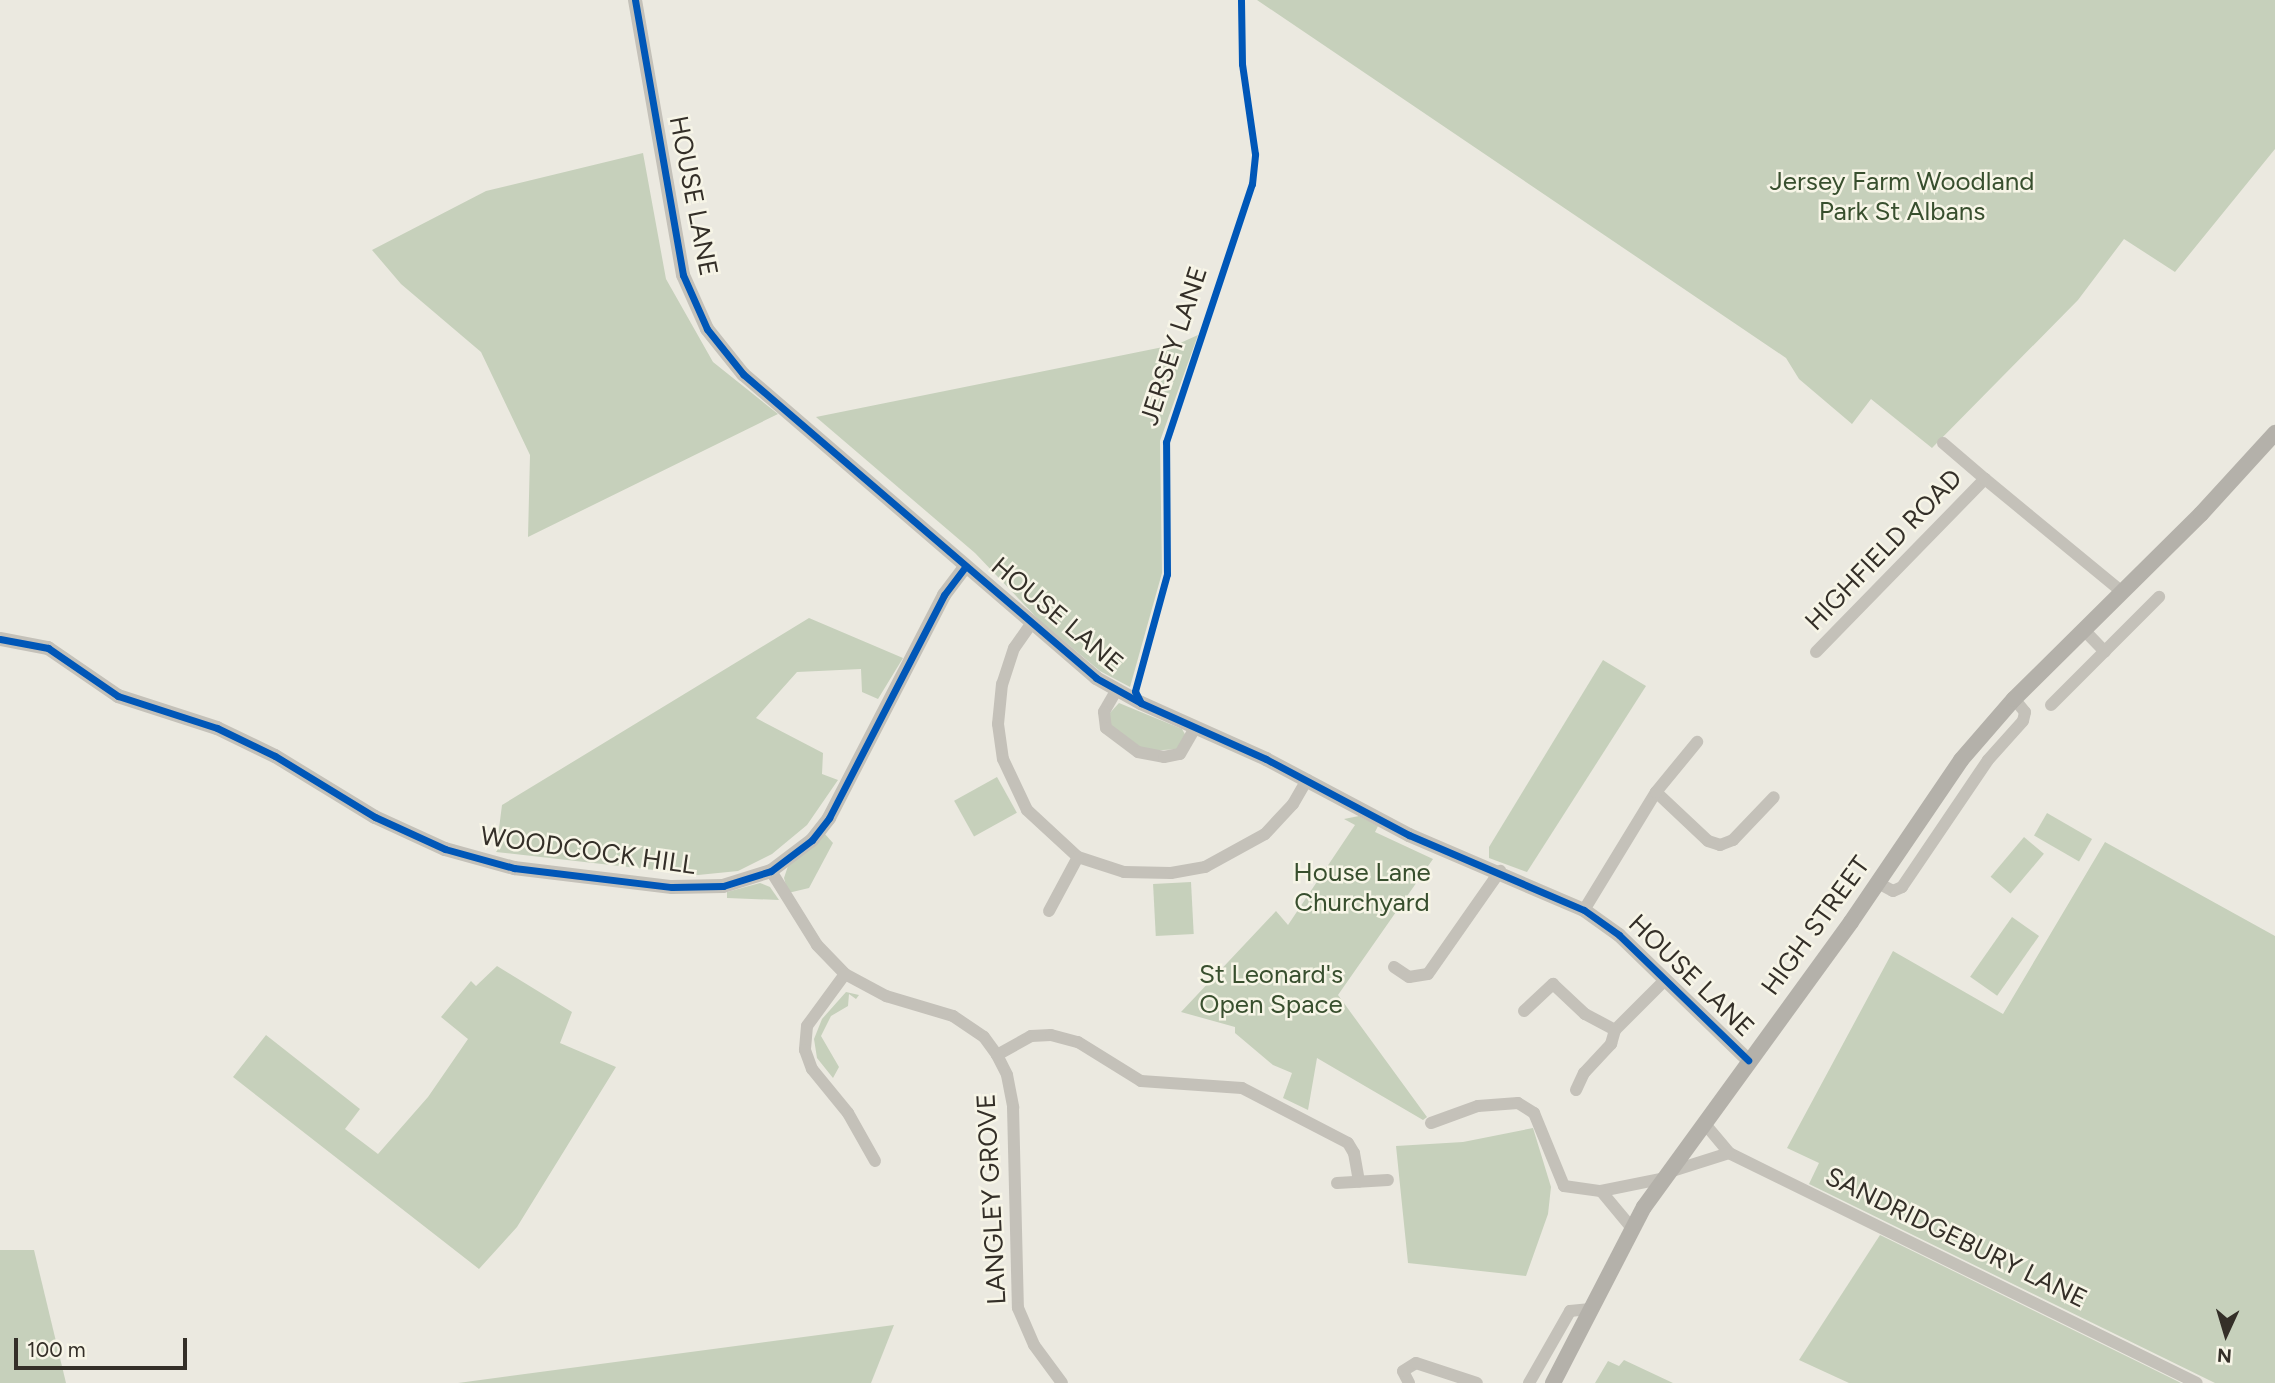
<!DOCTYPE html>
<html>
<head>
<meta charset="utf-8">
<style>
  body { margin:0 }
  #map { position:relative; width:2275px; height:1383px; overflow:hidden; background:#ebe9e0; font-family:Figtree,sans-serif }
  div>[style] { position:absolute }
  .green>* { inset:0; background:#c6d0bb; transform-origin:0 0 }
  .minor>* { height:12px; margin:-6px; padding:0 6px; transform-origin:6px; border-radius:6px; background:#c4c1b9 }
  .tertiary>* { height:14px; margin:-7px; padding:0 7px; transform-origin:7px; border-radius:7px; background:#c4c1b9 }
  .secondary>* { height:16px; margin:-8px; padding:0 8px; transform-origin:8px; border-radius:8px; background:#b4b1aa }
  .cycleway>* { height:7px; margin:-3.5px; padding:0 3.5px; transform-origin:3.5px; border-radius:3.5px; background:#0057b8 }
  span { translate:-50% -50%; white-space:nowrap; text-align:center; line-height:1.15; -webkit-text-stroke:5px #f7f5e7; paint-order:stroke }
  .park-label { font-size:26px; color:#384f2e }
  .street-label { font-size:26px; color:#342f28 }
  .north { position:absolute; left:2191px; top:1299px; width:70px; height:70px; -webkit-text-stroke:5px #f7f5e7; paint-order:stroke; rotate:184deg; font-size:19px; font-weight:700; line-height:28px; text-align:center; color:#342f28 }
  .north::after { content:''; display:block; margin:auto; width:24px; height:32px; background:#342f28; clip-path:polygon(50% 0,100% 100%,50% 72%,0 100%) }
  .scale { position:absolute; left:14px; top:1338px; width:173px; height:32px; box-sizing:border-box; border:4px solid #342f28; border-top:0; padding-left:9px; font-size:21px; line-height:24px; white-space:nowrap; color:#342f28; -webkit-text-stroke:5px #f7f5e7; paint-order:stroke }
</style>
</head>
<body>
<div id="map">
  <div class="green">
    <div style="clip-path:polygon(1257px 0,2275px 0,2275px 149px,2175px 272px,2124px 239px,2078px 300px,1932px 448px,1871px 399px,1852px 424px,1799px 379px,1786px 358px)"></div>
    <div style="clip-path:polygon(643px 153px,666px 279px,713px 362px,778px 414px,528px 537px,530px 455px,481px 352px,401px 284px,372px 250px,486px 191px)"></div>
    <div style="clip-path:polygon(1198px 335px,1160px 441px,1162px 573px,1130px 687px,1100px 671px,1040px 621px,975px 553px,816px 417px,1178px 344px)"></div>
    <div style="clip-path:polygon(809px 618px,903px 658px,878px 699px,862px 692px,861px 669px,797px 672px,756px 718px,823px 753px,822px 774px,838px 780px,807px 825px,772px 854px,738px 871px,698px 875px,496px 852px,502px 805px)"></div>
    <div style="clip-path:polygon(1603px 660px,1646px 686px,1527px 872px,1489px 858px,1489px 847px)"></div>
    <div style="clip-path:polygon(1119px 703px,1182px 729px,1186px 736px,1179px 749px,1147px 751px,1111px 730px,1109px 714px)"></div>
    <div style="left:997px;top:777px;width:41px;height:49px;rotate:61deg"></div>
    <div style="left:2047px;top:813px;width:52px;height:26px;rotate:30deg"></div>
    <div style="clip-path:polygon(1359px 816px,1378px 826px,1375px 832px,1433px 859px,1338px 995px,1427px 1117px,1423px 1120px,1317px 1058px,1308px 1110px,1283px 1098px,1292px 1073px,1273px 1065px,1235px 1033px,1235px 1027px,1181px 1012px,1276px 911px,1288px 925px,1355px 825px,1344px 819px)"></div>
    <div style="clip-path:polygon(824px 833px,833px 843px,809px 888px,788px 893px,784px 878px,788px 866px)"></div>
    <div style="left:2024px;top:837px;width:26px;height:52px;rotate:40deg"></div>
    <div style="clip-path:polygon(2105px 842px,2275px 936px,2275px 1383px,2215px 1383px,1809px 1184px,1819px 1163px,1787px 1148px,1893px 951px,2003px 1014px)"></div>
    <div style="left:1191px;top:882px;width:52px;height:38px;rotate:87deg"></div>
    <div style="clip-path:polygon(760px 883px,770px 887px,779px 900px,727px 898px,727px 892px)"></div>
    <div style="left:2012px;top:917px;width:33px;height:73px;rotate:35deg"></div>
    <div style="clip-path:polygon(497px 966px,572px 1012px,560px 1043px,616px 1067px,517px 1227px,479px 1269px,233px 1077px,266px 1035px,360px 1109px,345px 1129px,378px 1154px,428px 1097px,468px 1039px,441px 1017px,471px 981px,476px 986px)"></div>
    <div style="clip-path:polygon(846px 992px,859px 995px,856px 999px,849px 994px,848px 1006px,831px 1016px,821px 1036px,839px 1067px,833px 1078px,817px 1058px,814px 1039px,822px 1019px)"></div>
    <div style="clip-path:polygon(1533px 1128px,1551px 1187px,1548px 1214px,1526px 1276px,1408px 1263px,1396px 1146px,1463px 1142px)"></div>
    <div style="clip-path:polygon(1880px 1235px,2171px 1378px,2181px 1383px,1849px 1383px,1799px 1360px)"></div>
    <div style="clip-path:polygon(0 1250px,34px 1250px,66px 1383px,0 1383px)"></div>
    <div style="clip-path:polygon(894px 1325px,871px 1383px,458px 1383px)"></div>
    <div style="clip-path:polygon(1624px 1360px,1673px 1383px,1595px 1383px,1608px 1361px,1619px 1366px)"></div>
  </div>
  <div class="minor">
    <div style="left:1943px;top:443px;width:55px;rotate:40.6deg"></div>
    <div style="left:1031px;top:624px;width:29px;rotate:125deg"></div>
    <div style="left:1014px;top:648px;width:38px;rotate:108deg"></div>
    <div style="left:1002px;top:684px;width:40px;rotate:95.7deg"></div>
    <div style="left:998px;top:724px;width:35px;rotate:82deg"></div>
    <div style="left:1003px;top:759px;width:56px;rotate:64.8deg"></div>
    <div style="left:1027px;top:810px;width:69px;rotate:42.7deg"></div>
    <div style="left:1078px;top:857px;width:48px;rotate:18.1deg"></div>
    <div style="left:1124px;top:872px;width:47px;rotate:1.2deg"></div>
    <div style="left:1171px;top:873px;width:35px;rotate:-10deg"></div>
    <div style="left:1205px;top:867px;width:68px;rotate:-28.8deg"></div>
    <div style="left:1265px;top:834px;width:41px;rotate:-47deg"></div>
    <div style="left:1293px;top:804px;width:28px;rotate:-60deg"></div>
    <div style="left:2084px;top:630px;width:30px;rotate:46deg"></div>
    <div style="left:1816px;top:652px;width:242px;rotate:-45.7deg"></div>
    <div style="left:1985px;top:479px;width:178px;rotate:39.5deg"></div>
    <div style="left:1116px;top:691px;width:24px;rotate:120deg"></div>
    <div style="left:1104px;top:712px;width:16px;rotate:83deg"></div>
    <div style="left:1106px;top:728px;width:40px;rotate:37deg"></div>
    <div style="left:1138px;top:752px;width:26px;rotate:11deg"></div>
    <div style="left:1164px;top:757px;width:16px;rotate:-11deg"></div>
    <div style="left:1180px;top:754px;width:30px;rotate:-60deg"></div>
    <div style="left:2051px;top:705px;width:153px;rotate:-45deg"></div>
    <div style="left:1656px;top:792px;width:71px;rotate:43.3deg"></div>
    <div style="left:1708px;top:841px;width:13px;rotate:18deg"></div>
    <div style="left:1720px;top:845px;width:14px;rotate:-21deg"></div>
    <div style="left:1733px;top:840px;width:59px;rotate:-46.4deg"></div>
    <div style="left:771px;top:871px;width:87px;rotate:58.1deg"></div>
    <div style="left:817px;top:945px;width:40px;rotate:46deg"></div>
    <div style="left:845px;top:974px;width:47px;rotate:28.2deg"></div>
    <div style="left:886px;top:996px;width:70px;rotate:16.6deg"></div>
    <div style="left:953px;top:1016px;width:37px;rotate:34deg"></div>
    <div style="left:984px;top:1037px;width:22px;rotate:54deg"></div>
    <div style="left:997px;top:1055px;width:22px;rotate:63deg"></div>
    <div style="left:1007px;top:1075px;width:33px;rotate:79deg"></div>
    <div style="left:1013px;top:1107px;width:201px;rotate:88.6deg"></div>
    <div style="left:1018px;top:1308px;width:40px;rotate:66.6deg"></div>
    <div style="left:1034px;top:1345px;width:47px;rotate:53.6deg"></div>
    <div style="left:1878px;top:883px;width:17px;rotate:28deg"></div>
    <div style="left:1893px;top:891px;width:10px;rotate:-24deg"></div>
    <div style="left:1902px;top:887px;width:153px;rotate:-55.9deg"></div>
    <div style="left:1988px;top:760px;width:52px;rotate:-48.1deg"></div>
    <div style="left:2023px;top:721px;width:9px;rotate:-77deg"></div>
    <div style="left:2025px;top:712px;width:17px;rotate:-130deg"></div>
    <div style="left:1584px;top:910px;width:138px;rotate:-58.6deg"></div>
    <div style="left:1656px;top:792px;width:65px;rotate:-50.6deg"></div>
    <div style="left:1049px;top:911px;width:61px;rotate:-61.8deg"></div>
    <div style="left:1394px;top:967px;width:18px;rotate:34deg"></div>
    <div style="left:1409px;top:977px;width:19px;rotate:-9deg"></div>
    <div style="left:1428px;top:974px;width:126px;rotate:-55deg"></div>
    <div style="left:845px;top:974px;width:64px;rotate:126.2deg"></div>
    <div style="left:807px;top:1026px;width:24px;rotate:95deg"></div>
    <div style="left:805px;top:1050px;width:20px;rotate:70deg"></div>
    <div style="left:812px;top:1069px;width:57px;rotate:50.7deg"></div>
    <div style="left:848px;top:1113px;width:55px;rotate:60.6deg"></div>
    <div style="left:1524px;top:1011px;width:40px;rotate:-43deg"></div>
    <div style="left:1553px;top:984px;width:44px;rotate:43.2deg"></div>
    <div style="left:1585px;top:1014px;width:34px;rotate:28deg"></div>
    <div style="left:1615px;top:1030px;width:69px;rotate:-45deg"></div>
    <div style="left:997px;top:1055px;width:39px;rotate:-29deg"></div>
    <div style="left:1031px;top:1036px;width:20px;rotate:-3deg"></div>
    <div style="left:1051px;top:1035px;width:28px;rotate:15deg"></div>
    <div style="left:1078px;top:1042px;width:74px;rotate:31.8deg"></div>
    <div style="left:1141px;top:1081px;width:101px;rotate:4deg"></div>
    <div style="left:1242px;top:1088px;width:119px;rotate:27.4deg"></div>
    <div style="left:1348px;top:1143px;width:12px;rotate:59deg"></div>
    <div style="left:1354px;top:1153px;width:29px;rotate:80deg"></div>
    <div style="left:1576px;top:1090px;width:19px;rotate:-65deg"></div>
    <div style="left:1584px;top:1073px;width:40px;rotate:-47deg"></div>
    <div style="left:1611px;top:1044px;width:15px;rotate:-74deg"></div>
    <div style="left:1431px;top:1123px;width:50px;rotate:-19.9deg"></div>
    <div style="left:1478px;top:1106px;width:40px;rotate:-4.3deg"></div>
    <div style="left:1518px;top:1103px;width:19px;rotate:32deg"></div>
    <div style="left:1534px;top:1113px;width:79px;rotate:67.7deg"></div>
    <div style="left:1564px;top:1186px;width:37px;rotate:8deg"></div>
    <div style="left:1601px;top:1191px;width:65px;rotate:-11.5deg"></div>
    <div style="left:1705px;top:1124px;width:38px;rotate:50deg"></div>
    <div style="left:1729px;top:1153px;width:521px;rotate:26.17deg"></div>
    <div style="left:1669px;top:1172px;width:63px;rotate:-17.6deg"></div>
    <div style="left:1337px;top:1183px;width:51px;rotate:-3.4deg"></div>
    <div style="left:1601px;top:1191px;width:47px;rotate:50.2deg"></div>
    <div style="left:1409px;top:1383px;width:13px;rotate:-117deg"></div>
    <div style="left:1403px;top:1371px;width:15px;rotate:-32deg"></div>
    <div style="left:1416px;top:1363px;width:64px;rotate:18.2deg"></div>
    <div style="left:1529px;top:1383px;width:83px;rotate:-60.3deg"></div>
    <div style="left:1570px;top:1311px;width:18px;rotate:-6deg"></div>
  </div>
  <div class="tertiary">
    <div style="left:635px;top:0;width:279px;rotate:80.1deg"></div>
    <div style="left:683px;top:275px;width:59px;rotate:66deg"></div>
    <div style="left:707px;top:329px;width:58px;rotate:51.3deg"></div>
    <div style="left:743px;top:374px;width:466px;rotate:40.7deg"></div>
    <div style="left:1096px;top:678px;width:51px;rotate:29.1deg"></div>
    <div style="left:1141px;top:703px;width:137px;rotate:24.1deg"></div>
    <div style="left:1266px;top:759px;width:162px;rotate:28deg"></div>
    <div style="left:1409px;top:835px;width:190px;rotate:23.2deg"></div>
    <div style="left:1584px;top:910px;width:43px;rotate:35.5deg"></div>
    <div style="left:1619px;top:935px;width:180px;rotate:44.1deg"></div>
    <div style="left:0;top:639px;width:49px;rotate:10.6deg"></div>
    <div style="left:48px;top:648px;width:85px;rotate:34.4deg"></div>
    <div style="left:118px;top:696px;width:104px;rotate:17.9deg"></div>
    <div style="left:217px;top:728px;width:64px;rotate:25.8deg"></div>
    <div style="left:275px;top:756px;width:117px;rotate:31.4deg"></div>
    <div style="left:375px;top:817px;width:77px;rotate:24.6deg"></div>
    <div style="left:445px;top:849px;width:72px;rotate:15.4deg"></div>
    <div style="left:514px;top:868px;width:159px;rotate:6.9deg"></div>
    <div style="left:672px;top:887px;width:51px;rotate:-1.1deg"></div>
    <div style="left:723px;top:886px;width:50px;rotate:-17.4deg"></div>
    <div style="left:771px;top:871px;width:51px;rotate:-37.1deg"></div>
    <div style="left:812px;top:840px;width:28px;rotate:-52deg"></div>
    <div style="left:829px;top:818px;width:251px;rotate:-62.7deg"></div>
    <div style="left:944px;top:595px;width:36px;rotate:-53deg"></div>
  </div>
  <div class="secondary">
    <div style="left:1553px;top:1383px;width:198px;rotate:-62.7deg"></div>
    <div style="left:1644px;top:1207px;width:352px;rotate:-54deg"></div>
    <div style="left:1851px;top:922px;width:196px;rotate:-55.8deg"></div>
    <div style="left:1961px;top:760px;width:81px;rotate:-49deg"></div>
    <div style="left:2014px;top:699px;width:263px;rotate:-44.7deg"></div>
    <div style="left:2201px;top:514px;width:110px;rotate:-47.6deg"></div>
  </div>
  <div class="cycleway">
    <div style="left:635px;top:0;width:279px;rotate:80.1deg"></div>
    <div style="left:683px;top:275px;width:59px;rotate:66deg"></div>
    <div style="left:707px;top:329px;width:58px;rotate:51.3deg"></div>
    <div style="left:743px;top:374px;width:466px;rotate:40.7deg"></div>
    <div style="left:1096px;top:678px;width:51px;rotate:29.1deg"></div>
    <div style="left:1141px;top:703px;width:137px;rotate:24.1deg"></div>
    <div style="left:1266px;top:759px;width:162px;rotate:28deg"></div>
    <div style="left:1409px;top:835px;width:190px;rotate:23.2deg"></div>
    <div style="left:1584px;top:910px;width:43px;rotate:35.5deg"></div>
    <div style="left:1619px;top:935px;width:180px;rotate:44.1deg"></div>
    <div style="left:0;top:639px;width:49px;rotate:10.6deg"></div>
    <div style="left:48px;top:648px;width:85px;rotate:34.4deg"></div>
    <div style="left:118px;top:696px;width:104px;rotate:17.9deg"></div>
    <div style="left:217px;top:728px;width:64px;rotate:25.8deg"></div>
    <div style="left:275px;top:756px;width:117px;rotate:31.4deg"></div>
    <div style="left:375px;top:817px;width:77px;rotate:24.6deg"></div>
    <div style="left:445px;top:849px;width:72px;rotate:15.4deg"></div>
    <div style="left:514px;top:868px;width:159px;rotate:6.9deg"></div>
    <div style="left:672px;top:887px;width:51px;rotate:-1.1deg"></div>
    <div style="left:723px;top:886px;width:50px;rotate:-17.4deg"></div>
    <div style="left:771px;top:871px;width:51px;rotate:-37.1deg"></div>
    <div style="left:812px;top:840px;width:28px;rotate:-52deg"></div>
    <div style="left:829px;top:818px;width:251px;rotate:-62.7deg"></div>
    <div style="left:944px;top:595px;width:36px;rotate:-53deg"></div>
    <div style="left:1141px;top:703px;width:13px;rotate:-117deg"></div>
    <div style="left:1135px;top:691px;width:121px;rotate:-74.7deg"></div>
    <div style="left:1167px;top:574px;width:132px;rotate:-90.4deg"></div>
    <div style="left:1166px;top:442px;width:272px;rotate:-71.6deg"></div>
    <div style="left:1252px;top:184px;width:30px;rotate:-84deg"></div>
    <div style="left:1255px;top:154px;width:91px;rotate:-98.2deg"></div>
    <div style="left:1242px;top:64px;width:64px;rotate:-90.9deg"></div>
  </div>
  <div class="park-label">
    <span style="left:1902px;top:197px">Jersey Farm Woodland<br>Park St Albans</span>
    <span style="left:1362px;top:888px">House Lane<br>Churchyard</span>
    <span style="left:1271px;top:990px">St Leonard's<br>Open Space</span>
  </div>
  <div class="street-label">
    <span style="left:693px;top:196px;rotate:79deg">HOUSE LANE</span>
    <span style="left:1174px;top:346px;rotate:-72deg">JERSEY LANE</span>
    <span style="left:1884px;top:550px;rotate:-46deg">HIGHFIELD ROAD</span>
    <span style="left:1057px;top:615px;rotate:40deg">HOUSE LANE</span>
    <span style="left:588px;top:851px;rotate:8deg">WOODCOCK HILL</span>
    <span style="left:1816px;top:926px;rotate:-54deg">HIGH STREET</span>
    <span style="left:1691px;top:976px;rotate:44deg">HOUSE LANE</span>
    <span style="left:992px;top:1199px;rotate:-93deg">LANGLEY GROVE</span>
    <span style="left:1956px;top:1238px;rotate:26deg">SANDRIDGEBURY LANE</span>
  </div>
  <div class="north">N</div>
  <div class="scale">100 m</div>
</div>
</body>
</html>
